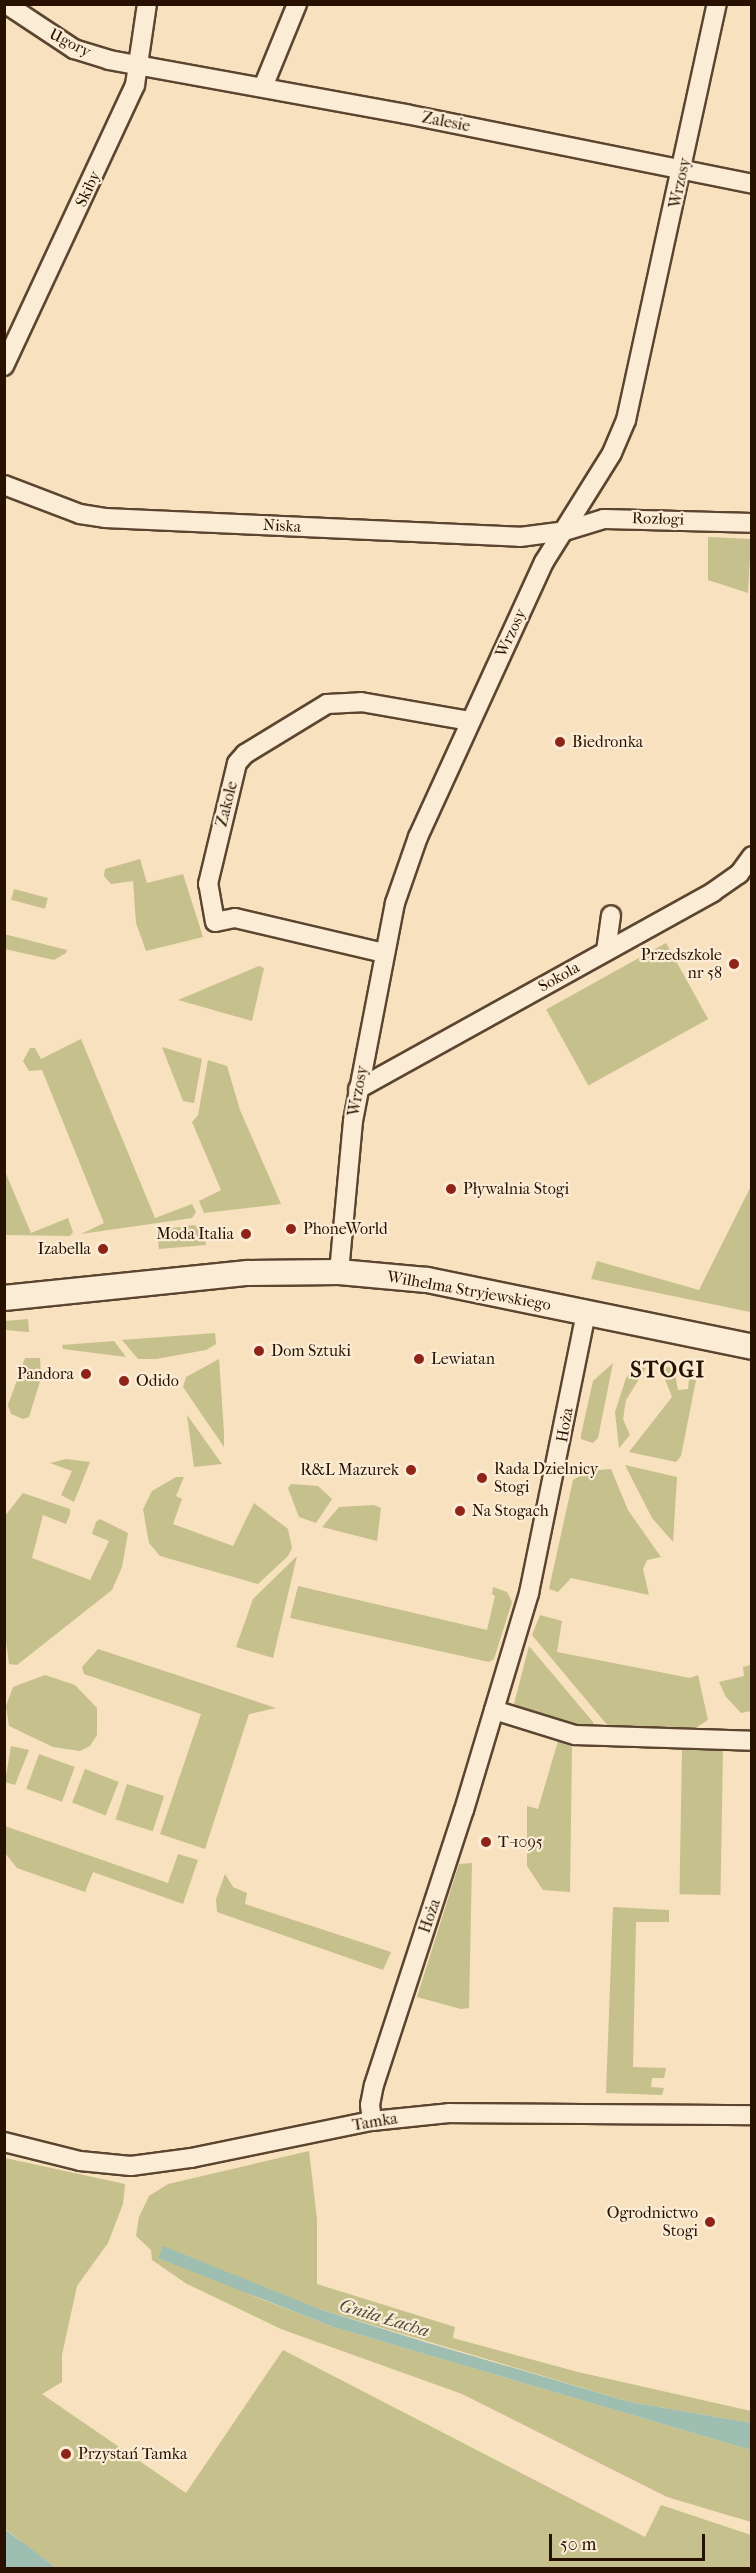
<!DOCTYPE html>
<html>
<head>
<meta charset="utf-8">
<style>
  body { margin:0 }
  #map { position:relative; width:756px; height:2573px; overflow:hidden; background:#f8e1be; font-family:"IM FELL French Canon",serif }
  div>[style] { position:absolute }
  .green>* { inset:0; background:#c5c08c; transform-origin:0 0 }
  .water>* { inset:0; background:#9dbeb0 }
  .roads { filter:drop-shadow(2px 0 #5c4530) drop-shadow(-2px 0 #5c4530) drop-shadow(0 2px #5c4530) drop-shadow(0 -2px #5c4530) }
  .minor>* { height:18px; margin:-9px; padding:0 9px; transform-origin:9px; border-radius:9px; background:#faecd5 }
  .tertiary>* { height:24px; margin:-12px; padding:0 12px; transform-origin:12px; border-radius:12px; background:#faecd5 }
  .dots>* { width:16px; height:16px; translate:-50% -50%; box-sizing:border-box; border:3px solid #faecd5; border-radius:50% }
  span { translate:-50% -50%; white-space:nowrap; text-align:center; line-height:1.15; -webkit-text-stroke:4.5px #faecd5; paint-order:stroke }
  .street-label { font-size:16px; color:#281100 }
  .poi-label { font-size:16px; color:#281100 }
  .left { translate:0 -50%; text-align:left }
  .right { translate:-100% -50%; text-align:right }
  .water-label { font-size:18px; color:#514e3e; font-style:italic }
  .district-label { font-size:22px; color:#281100; font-weight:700; letter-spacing:1.5px }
  .frame { position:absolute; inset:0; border:6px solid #281100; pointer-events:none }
  .scale { position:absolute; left:549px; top:2534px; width:156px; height:27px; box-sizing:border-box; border:3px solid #281100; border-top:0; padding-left:8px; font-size:18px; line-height:21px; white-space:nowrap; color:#281100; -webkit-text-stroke:4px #faecd5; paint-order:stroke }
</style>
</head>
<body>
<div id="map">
  <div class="green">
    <div style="clip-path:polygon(708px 537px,751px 539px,748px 593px,708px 580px)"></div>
    <div style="clip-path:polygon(140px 859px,147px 883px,183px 874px,203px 937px,146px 951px,136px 923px,133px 881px,111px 884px,104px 876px,105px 869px)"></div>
    <div style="left:14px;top:889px;width:35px;height:11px;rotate:15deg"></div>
    <div style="clip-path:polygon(4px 934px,67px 950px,66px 953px,54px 960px,5px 949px)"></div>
    <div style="left:666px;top:943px;width:87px;height:137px;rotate:61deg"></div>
    <div style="clip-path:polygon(259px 966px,264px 968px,252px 1021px,178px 1000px)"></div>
    <div style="clip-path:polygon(81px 1039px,155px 1218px,192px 1204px,196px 1212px,192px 1218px,81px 1234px,104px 1223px,42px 1070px,29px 1071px,23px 1061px,30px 1048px,35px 1048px,41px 1059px)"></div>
    <div style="clip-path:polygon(162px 1047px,202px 1059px,194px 1103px,183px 1101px)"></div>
    <div style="clip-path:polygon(208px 1060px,227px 1066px,240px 1110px,281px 1204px,204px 1213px,199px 1201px,221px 1190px,192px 1122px,198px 1115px)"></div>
    <div style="clip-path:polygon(4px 1169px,31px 1233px,68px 1218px,73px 1232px,70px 1236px,5px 1235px)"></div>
    <div style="clip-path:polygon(752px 1184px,750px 1312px,591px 1279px,597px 1261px,699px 1290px)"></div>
    <div style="clip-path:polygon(194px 1225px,203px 1231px,206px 1245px,159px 1249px,157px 1230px)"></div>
    <div style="clip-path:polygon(28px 1319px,29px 1332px,5px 1330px,5px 1321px)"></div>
    <div style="clip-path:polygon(215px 1333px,216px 1344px,206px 1350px,156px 1359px,138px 1359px,122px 1340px)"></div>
    <div style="clip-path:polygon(114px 1341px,126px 1357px,63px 1349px,62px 1345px)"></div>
    <div style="clip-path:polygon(25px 1358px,40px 1358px,41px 1378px,29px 1417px,23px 1419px,11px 1414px,8px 1405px)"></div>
    <div style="clip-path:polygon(219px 1359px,224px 1432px,224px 1447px,183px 1387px,186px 1377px)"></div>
    <div style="clip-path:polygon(613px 1363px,598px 1438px,593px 1443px,581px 1439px,581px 1435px,593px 1381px)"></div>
    <div style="clip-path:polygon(660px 1366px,674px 1368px,678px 1390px,688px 1389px,689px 1379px,696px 1380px,681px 1456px,676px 1462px,629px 1452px,672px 1397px)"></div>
    <div style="clip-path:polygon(636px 1367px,646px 1368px,626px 1400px,623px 1419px,630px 1435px,619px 1448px,615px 1412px,626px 1378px)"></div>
    <div style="clip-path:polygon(187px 1415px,222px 1464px,194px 1467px)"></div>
    <div style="clip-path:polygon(66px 1459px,90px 1462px,74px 1502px,61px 1495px,72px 1471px,50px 1463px)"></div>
    <div style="clip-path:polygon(625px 1465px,677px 1477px,673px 1542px,652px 1518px)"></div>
    <div style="clip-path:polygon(611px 1469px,628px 1510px,661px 1557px,647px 1560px,643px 1569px,649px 1595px,571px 1578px,558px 1592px,549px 1589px,573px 1480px,589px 1471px)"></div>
    <div style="clip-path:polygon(176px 1477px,184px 1477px,176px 1496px,182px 1499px,173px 1524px,233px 1546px,254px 1503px,288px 1529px,292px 1548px,288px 1556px,258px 1584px,160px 1556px,149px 1543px,143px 1509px,152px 1491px)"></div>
    <div style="clip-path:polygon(291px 1484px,318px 1486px,332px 1499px,316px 1523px,299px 1517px,288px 1488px)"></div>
    <div style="clip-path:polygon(23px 1493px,70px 1509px,70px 1514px,66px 1524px,43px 1515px,32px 1558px,90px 1580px,109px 1541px,92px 1534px,96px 1522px,100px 1519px,128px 1533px,122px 1567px,112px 1590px,17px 1665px,9px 1664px,5px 1634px,4px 1517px)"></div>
    <div style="clip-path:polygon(374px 1505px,381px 1508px,377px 1541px,322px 1527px,339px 1507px)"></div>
    <div style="clip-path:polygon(297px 1556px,273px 1658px,236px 1647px,253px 1599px)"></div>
    <div style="clip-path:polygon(298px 1586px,487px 1630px,495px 1596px,492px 1594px,493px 1587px,507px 1592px,512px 1602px,494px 1659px,489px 1662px,290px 1618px)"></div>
    <div style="clip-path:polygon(540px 1615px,562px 1621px,557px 1652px,690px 1678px,698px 1675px,708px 1720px,694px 1729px,608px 1726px,532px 1635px)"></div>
    <div style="clip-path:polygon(529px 1646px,593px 1722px,594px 1728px,555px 1722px,514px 1704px)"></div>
    <div style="clip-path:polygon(98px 1649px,276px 1708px,249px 1714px,205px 1849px,160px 1834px,201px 1714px,84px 1674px,82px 1667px)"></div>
    <div style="clip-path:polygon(751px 1665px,751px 1711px,741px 1713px,726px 1697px,719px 1682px,744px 1676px,743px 1667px)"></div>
    <div style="clip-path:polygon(45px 1675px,75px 1685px,97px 1708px,97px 1735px,90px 1746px,80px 1751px,53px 1747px,9px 1726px,6px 1706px,13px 1687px)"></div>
    <div style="clip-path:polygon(558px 1741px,572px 1747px,570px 1892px,543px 1890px,527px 1866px,527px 1806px,538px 1809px)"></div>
    <div style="clip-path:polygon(11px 1746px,29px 1750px,15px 1785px,5px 1782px)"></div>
    <div style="left:723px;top:1750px;width:145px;height:41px;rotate:91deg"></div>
    <div style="left:39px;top:1754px;width:38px;height:37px;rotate:20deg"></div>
    <div style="left:85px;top:1769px;width:36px;height:36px;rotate:21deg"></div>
    <div style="left:127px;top:1784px;width:39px;height:37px;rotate:18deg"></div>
    <div style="clip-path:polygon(5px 1826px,168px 1883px,178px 1854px,198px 1860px,183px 1904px,93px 1872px,85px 1892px,17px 1868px,5px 1853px)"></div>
    <div style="clip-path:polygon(472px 1863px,469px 2008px,461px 2009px,417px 1997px,459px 1864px)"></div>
    <div style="clip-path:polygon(225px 1874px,233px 1887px,247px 1893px,245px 1904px,391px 1952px,383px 1970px,217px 1912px,216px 1899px)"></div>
    <div style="clip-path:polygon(613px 1907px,669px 1910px,669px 1922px,636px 1922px,633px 2067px,666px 2068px,664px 2078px,652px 2078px,651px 2087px,664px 2088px,662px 2095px,606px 2093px)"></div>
    <div style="clip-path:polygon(309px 2151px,317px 2219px,317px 2284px,455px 2327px,453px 2338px,578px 2372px,751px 2411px,751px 2423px,630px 2402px,319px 2309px,246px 2293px,333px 2327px,751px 2450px,751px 2522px,667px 2497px,462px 2394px,281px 2329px,187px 2284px,152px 2260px,151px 2250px,136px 2236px,139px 2217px,149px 2196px,168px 2184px)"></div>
    <div style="clip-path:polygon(5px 2158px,125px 2184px,123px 2204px,108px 2243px,77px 2286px,62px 2355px,62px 2382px,42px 2394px,186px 2493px,283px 2350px,645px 2537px,661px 2505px,751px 2535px,751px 2568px,56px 2568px,5px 2529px)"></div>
  </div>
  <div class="water">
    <div style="clip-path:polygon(163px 2246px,319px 2309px,425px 2342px,630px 2402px,751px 2423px,751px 2450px,333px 2327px,158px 2258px)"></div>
    <div style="clip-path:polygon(4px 2529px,29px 2547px,56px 2568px,5px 2568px)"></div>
  </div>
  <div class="roads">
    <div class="minor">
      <div style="left:6px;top:4px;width:82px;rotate:33.5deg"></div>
      <div style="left:74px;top:49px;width:37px;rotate:17deg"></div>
      <div style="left:109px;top:60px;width:302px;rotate:10.3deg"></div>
      <div style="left:406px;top:114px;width:353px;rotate:11.4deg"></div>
      <div style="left:263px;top:87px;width:90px;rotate:-67.7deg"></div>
      <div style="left:4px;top:366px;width:310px;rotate:-65deg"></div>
      <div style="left:135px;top:85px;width:82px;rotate:-81.6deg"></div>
      <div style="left:4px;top:485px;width:81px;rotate:20.9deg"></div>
      <div style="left:80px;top:514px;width:25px;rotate:9deg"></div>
      <div style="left:105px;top:518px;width:415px;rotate:2.6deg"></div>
      <div style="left:520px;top:537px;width:45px;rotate:-7.6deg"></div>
      <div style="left:565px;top:531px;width:41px;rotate:-17.1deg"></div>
      <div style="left:604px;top:519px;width:148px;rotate:1.5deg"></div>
      <div style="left:606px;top:951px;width:36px;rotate:-82deg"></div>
      <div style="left:384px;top:953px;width:153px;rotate:-166.8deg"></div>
      <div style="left:235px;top:918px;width:20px;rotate:169deg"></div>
      <div style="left:215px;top:922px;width:39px;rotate:-100deg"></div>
      <div style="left:208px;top:884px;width:124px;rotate:-76.5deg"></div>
      <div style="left:237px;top:763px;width:12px;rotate:-48deg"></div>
      <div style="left:245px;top:754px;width:96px;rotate:-31.4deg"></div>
      <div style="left:327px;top:704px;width:34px;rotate:-3deg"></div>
      <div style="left:361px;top:702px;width:111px;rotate:9.9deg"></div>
      <div style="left:358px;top:1089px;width:406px;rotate:-29deg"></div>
      <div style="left:713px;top:892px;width:32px;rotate:-35deg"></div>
      <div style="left:739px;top:874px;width:22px;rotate:-54deg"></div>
      <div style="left:339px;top:1272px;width:152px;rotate:-84.7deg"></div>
      <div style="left:353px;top:1121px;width:222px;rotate:-79.1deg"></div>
      <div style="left:395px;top:903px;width:70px;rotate:-70.8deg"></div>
      <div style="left:418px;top:837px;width:302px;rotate:-65.4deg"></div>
      <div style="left:544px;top:562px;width:128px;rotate:-58deg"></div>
      <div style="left:612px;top:453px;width:36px;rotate:-67deg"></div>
      <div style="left:626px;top:420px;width:426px;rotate:-77.7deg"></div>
      <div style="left:494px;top:1710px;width:85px;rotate:17.2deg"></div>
      <div style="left:575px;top:1735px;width:177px;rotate:1.9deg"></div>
      <div style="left:372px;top:2121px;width:16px;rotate:-97deg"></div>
      <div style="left:370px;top:2105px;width:20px;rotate:-79deg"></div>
      <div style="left:374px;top:2085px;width:289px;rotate:-71.9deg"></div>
      <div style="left:464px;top:1810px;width:227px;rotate:-73.3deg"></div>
      <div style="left:529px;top:1593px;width:286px;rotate:-78.5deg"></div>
      <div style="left:4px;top:2142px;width:78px;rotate:14deg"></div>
      <div style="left:80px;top:2161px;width:51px;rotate:5.6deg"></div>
      <div style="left:131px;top:2166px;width:61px;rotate:-7.6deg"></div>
      <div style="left:191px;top:2158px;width:185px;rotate:-11.6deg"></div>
      <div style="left:372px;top:2121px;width:77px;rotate:-5.9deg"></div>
      <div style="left:449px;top:2113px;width:303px;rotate:0.4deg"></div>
    </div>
    <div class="tertiary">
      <div style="left:4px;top:1298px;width:245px;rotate:-5.9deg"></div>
      <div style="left:248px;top:1273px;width:91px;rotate:-0.6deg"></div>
      <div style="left:339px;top:1272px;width:88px;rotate:5.2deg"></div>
      <div style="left:427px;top:1280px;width:332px;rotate:11.6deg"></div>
    </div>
  </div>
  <div class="dots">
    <div style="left:560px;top:742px;background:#8f2418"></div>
    <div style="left:734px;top:964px;background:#8f2418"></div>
    <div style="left:451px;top:1189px;background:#8f2418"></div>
    <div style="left:291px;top:1229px;background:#8f2418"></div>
    <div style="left:246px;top:1234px;background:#8f2418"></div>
    <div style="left:103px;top:1249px;background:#8f2418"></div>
    <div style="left:259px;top:1351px;background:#8f2418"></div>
    <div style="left:419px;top:1359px;background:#8f2418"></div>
    <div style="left:86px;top:1374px;background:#8f2418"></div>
    <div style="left:124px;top:1381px;background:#8f2418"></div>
    <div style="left:411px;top:1470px;background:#8f2418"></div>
    <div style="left:482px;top:1478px;background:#8f2418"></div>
    <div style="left:460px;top:1511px;background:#8f2418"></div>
    <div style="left:486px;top:1842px;background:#8f2418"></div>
    <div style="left:710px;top:2222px;background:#8f2418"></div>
    <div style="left:66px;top:2454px;background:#8f2418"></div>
  </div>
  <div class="street-label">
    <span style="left:70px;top:43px;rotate:27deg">Ugory</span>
    <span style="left:446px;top:122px;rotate:11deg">Zalesie</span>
    <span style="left:680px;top:183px;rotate:-78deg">Wrzosy</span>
    <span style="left:88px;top:189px;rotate:-65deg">Skiby</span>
    <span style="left:658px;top:519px;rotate:2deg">Rozłogi</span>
    <span style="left:282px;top:526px;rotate:3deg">Niska</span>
    <span style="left:511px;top:633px;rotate:-65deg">Wrzosy</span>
    <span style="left:227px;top:804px;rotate:-76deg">Zakole</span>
    <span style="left:559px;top:977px;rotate:-29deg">Sokola</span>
    <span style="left:358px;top:1091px;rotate:-80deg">Wrzosy</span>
    <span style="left:469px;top:1291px;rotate:10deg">Wilhelma Stryjewskiego</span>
    <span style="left:565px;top:1425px;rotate:-80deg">Hoża</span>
    <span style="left:430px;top:1916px;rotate:-71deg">Hoża</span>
    <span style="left:375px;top:2122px;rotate:-9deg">Tamka</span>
  </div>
  <div class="poi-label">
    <span class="left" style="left:572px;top:742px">Biedronka</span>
    <span class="right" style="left:722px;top:964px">Przedszkole<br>nr 58</span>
    <span class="left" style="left:463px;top:1189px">Pływalnia Stogi</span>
    <span class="left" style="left:303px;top:1229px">PhoneWorld</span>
    <span class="right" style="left:234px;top:1234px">Moda Italia</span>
    <span class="right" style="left:91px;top:1249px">Izabella</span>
    <span class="left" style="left:271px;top:1351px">Dom Sztuki</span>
    <span class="left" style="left:431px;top:1359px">Lewiatan</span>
    <span class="right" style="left:74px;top:1374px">Pandora</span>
    <span class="left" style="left:136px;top:1381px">Odido</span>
    <span class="left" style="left:494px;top:1478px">Rada Dzielnicy<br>Stogi</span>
    <span class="right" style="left:399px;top:1470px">R&amp;L Mazurek</span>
    <span class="left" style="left:472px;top:1511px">Na Stogach</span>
    <span class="left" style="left:498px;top:1842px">T-1095</span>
    <span class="right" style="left:698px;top:2222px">Ogrodnictwo<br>Stogi</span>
    <span class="left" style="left:78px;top:2454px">Przystań Tamka</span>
  </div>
  <div class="water-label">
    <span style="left:384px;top:2319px;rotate:17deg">Gniła Łacha</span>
  </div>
  <div class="district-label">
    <span style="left:668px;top:1371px">STOGI</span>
  </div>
  <div class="frame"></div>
  <div class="scale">50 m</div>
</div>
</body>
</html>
